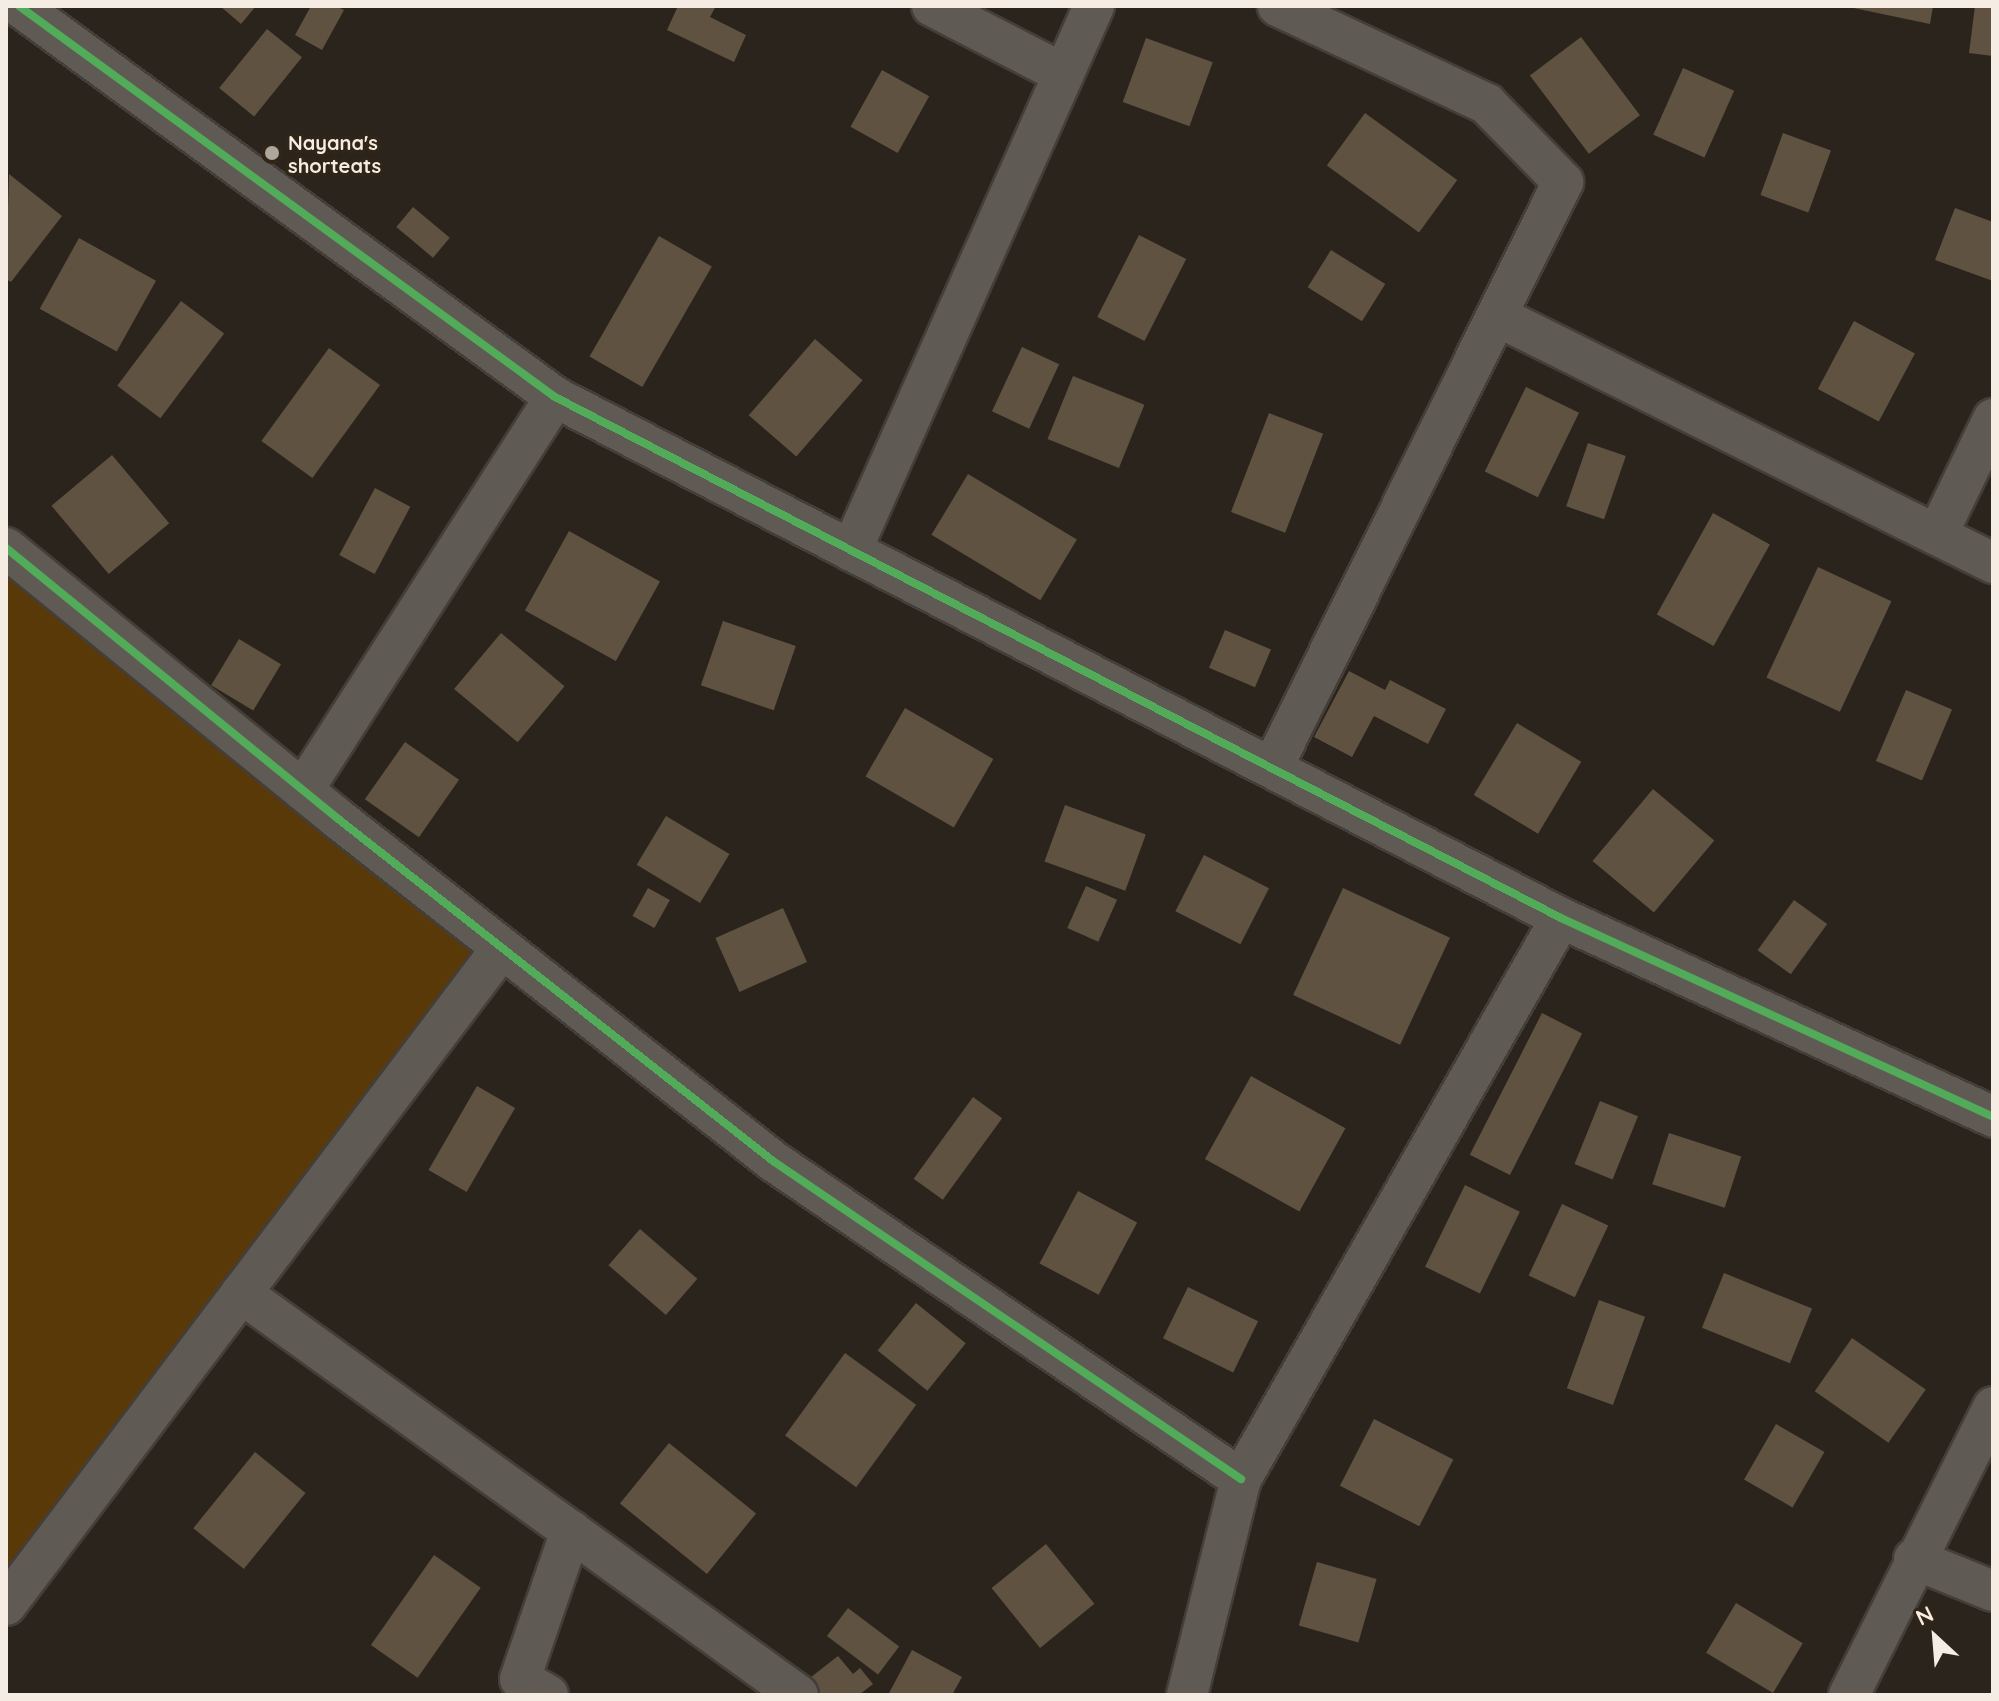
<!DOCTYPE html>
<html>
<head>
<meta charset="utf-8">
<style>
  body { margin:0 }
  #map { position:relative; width:1999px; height:1701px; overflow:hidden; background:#2b241d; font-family:Quicksand,sans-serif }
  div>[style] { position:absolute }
  .green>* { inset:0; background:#593907 }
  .building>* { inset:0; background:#5f5240; transform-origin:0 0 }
  .roads { filter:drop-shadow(2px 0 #443e39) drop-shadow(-2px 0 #443e39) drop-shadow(0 2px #443e39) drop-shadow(0 -2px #443e39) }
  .minor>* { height:40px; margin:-20px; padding:0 20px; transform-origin:20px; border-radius:20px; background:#605a54 }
  .cycleway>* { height:8px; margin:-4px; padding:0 4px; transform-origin:4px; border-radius:4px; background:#51ab58 }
  .dots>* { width:22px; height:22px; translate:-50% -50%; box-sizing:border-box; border:4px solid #312517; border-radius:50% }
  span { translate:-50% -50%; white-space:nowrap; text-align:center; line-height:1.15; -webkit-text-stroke:7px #312517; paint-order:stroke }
  .poi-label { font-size:20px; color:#f5ede4; font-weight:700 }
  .left { translate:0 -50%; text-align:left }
  .frame { position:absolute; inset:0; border:8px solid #f5ede4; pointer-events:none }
  .north { position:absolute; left:1895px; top:1597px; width:80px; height:80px; -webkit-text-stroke:6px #312517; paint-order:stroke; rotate:334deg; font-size:22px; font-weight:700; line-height:32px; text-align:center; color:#f5ede4 }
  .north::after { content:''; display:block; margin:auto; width:28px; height:36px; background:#f5ede4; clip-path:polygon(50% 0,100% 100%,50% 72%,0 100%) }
</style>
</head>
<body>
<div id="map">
  <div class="green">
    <div style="clip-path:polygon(6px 548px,502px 948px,6px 1605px)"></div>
  </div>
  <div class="building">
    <div style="clip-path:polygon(220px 6px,256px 6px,241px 24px)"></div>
    <div style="clip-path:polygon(311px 6px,336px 6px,344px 10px,322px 50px,295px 35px)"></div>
    <div style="clip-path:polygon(678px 6px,716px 6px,710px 17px,746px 35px,734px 62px,667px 30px)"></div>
    <div style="clip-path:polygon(1844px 6px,1933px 6px,1930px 24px)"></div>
    <div style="clip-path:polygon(1975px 6px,1993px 6px,1993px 56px,1969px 53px)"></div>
    <div style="left:267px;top:29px;width:45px;height:76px;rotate:39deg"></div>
    <div style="left:1581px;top:37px;width:98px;height:64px;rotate:53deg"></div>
    <div style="left:1146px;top:38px;width:71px;height:68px;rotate:20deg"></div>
    <div style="left:1683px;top:68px;width:56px;height:73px;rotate:24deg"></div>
    <div style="left:882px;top:70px;width:54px;height:65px;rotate:29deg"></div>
    <div style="left:1365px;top:113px;width:114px;height:65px;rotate:36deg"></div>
    <div style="left:1783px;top:133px;width:51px;height:66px;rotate:20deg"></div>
    <div style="clip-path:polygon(9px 174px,62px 216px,11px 282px,6px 279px)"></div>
    <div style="left:413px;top:207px;width:48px;height:26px;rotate:40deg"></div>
    <div style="clip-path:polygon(1955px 208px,1993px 222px,1993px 281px,1935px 260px)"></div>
    <div style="left:1139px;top:235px;width:53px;height:92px;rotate:27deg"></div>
    <div style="left:659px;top:236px;width:61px;height:139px;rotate:30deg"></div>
    <div style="left:79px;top:238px;width:88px;height:81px;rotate:29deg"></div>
    <div style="left:1331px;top:250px;width:64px;height:44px;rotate:32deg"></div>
    <div style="left:181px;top:301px;width:54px;height:106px;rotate:37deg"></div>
    <div style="left:1854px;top:321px;width:69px;height:77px;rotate:28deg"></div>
    <div style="left:815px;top:339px;width:63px;height:101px;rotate:41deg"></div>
    <div style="left:1022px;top:347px;width:41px;height:71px;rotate:25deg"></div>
    <div style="left:329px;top:348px;width:63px;height:115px;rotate:36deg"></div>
    <div style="left:1073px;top:376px;width:77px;height:68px;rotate:22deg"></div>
    <div style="left:1526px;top:387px;width:59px;height:94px;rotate:26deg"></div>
    <div style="left:1269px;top:413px;width:58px;height:106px;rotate:21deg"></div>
    <div style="left:1588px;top:443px;width:40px;height:67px;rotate:19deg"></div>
    <div style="left:112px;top:455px;width:89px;height:79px;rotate:50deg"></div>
    <div style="left:968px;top:474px;width:127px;height:71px;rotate:31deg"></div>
    <div style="left:375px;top:488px;width:40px;height:76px;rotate:28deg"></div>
    <div style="left:1713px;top:513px;width:65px;height:116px;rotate:29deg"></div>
    <div style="left:569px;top:531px;width:104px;height:91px;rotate:29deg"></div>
    <div style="left:1818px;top:567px;width:81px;height:122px;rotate:25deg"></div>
    <div style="left:723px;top:621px;width:77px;height:68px;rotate:19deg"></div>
    <div style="left:1225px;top:630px;width:50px;height:41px;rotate:23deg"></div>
    <div style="left:501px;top:633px;width:83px;height:73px;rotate:40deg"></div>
    <div style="left:239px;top:639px;width:49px;height:54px;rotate:31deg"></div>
    <div style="clip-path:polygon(1349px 671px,1385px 690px,1390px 680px,1446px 709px,1428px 744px,1374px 716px,1352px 757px,1314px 737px)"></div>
    <div style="left:1906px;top:690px;width:50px;height:77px;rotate:23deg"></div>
    <div style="left:905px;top:708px;width:102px;height:79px;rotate:30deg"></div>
    <div style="left:1517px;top:723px;width:75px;height:84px;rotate:31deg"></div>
    <div style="left:405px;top:742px;width:66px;height:70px;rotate:35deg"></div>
    <div style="left:1653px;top:789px;width:80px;height:94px;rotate:40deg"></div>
    <div style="left:1065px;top:805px;width:86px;height:60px;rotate:20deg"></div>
    <div style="left:666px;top:816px;width:74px;height:57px;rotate:31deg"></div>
    <div style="left:1204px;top:855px;width:73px;height:63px;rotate:27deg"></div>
    <div style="left:1086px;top:886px;width:34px;height:46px;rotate:24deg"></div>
    <div style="left:648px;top:888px;width:25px;height:32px;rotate:29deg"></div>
    <div style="left:1343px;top:888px;width:118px;height:118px;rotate:25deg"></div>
    <div style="left:1794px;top:900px;width:41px;height:62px;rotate:36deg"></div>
    <div style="left:783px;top:908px;width:59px;height:74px;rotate:66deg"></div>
    <div style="left:1542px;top:1013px;width:45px;height:159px;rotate:27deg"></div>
    <div style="left:1251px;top:1076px;width:108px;height:95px;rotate:29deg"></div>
    <div style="left:477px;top:1086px;width:44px;height:97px;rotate:30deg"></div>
    <div style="left:973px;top:1097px;width:36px;height:101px;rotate:36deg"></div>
    <div style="left:1600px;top:1101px;width:41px;height:68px;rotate:22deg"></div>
    <div style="left:1669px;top:1133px;width:76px;height:54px;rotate:18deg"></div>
    <div style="left:1465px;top:1185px;width:61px;height:91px;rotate:26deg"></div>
    <div style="left:1078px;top:1191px;width:67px;height:82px;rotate:28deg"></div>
    <div style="left:1562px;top:1204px;width:51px;height:79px;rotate:25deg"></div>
    <div style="left:640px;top:1229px;width:76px;height:48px;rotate:41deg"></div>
    <div style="left:1724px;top:1273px;width:95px;height:59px;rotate:22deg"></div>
    <div style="left:1188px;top:1287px;width:78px;height:57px;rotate:26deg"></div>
    <div style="left:1599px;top:1300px;width:49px;height:94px;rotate:20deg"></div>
    <div style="left:916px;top:1303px;width:64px;height:61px;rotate:39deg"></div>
    <div style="left:1852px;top:1338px;width:90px;height:65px;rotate:35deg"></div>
    <div style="left:845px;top:1353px;width:88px;height:102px;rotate:36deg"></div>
    <div style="left:1374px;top:1419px;width:89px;height:75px;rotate:27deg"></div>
    <div style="left:1776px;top:1424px;width:56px;height:64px;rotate:30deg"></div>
    <div style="left:669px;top:1443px;width:112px;height:78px;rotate:39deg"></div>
    <div style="left:255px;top:1452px;width:65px;height:98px;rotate:39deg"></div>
    <div style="left:1046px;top:1544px;width:77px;height:70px;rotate:51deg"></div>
    <div style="left:434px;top:1555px;width:57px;height:110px;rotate:35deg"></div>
    <div style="left:1317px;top:1562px;width:62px;height:66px;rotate:16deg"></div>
    <div style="left:1736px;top:1603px;width:78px;height:58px;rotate:31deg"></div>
    <div style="left:848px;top:1608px;width:64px;height:35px;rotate:37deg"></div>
    <div style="clip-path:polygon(912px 1650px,962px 1677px,952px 1695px,888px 1695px)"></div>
    <div style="clip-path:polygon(838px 1656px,853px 1674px,860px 1668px,873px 1684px,859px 1695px,817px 1695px,806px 1681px)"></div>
  </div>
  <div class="roads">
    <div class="minor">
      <div style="left:19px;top:6px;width:663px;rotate:36.11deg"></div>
      <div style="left:555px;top:397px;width:1133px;rotate:27.38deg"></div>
      <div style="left:1561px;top:918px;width:476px;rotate:24.7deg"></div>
      <div style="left:932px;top:6px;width:148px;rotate:27.3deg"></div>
      <div style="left:1497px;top:316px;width:554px;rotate:26.47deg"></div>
      <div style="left:1937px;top:535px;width:129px;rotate:-64.2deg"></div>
      <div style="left:6px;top:548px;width:427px;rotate:39.2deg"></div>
      <div style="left:337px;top:818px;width:555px;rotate:38.19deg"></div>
      <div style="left:773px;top:1161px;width:566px;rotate:34.2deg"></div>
      <div style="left:851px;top:551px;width:597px;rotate:-65.97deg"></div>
      <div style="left:1272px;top:768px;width:654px;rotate:-63.59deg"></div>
      <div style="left:1563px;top:182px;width:109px;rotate:-134.3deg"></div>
      <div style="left:1487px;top:104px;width:231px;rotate:-154.9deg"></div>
      <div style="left:303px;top:790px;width:467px;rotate:-57.3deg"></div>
      <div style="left:241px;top:1293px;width:687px;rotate:35.82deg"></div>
      <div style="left:1914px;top:1559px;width:85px;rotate:22.1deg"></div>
      <div style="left:6px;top:1605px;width:823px;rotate:-52.95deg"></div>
      <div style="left:548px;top:1695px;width:32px;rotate:-150deg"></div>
      <div style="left:520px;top:1679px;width:157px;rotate:-71deg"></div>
      <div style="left:1187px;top:1695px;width:223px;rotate:-76deg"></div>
      <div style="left:1241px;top:1479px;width:646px;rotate:-60.3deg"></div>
      <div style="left:1849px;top:1695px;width:322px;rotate:-63.4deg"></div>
    </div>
  </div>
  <div class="cycleway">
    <div style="left:19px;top:6px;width:663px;rotate:36.11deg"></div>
    <div style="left:555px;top:397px;width:1133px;rotate:27.38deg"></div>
    <div style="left:1561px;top:918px;width:476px;rotate:24.7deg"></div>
    <div style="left:6px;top:548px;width:427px;rotate:39.2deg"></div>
    <div style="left:337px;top:818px;width:555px;rotate:38.19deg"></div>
    <div style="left:773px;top:1161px;width:566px;rotate:34.2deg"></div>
  </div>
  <div class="dots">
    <div style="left:272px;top:153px;background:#aea79e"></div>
  </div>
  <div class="poi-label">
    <span class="left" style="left:288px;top:154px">Nayana's<br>shorteats</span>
  </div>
  <div class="frame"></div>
  <div class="north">N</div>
</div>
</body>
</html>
